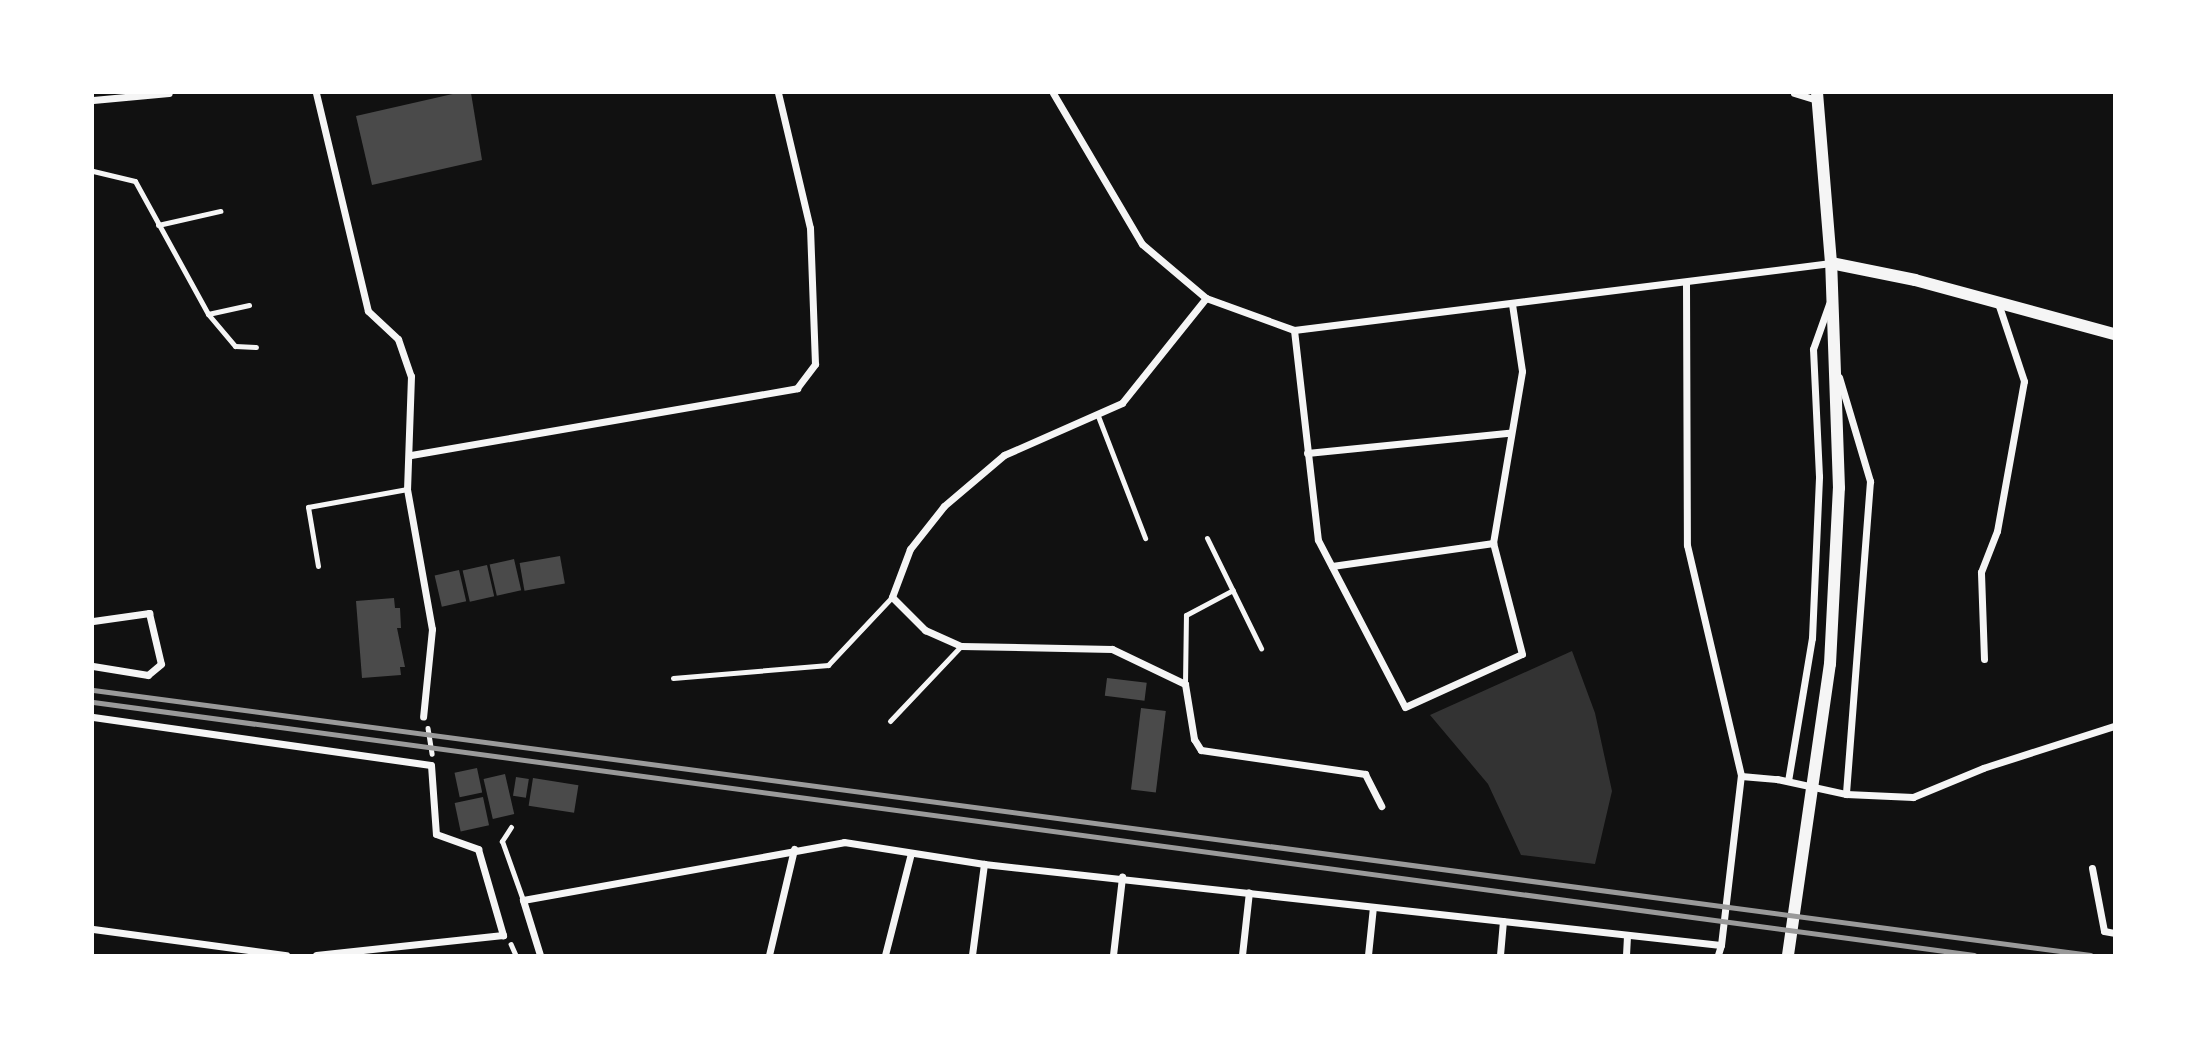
<!DOCTYPE html>
<html>
<head>
<meta charset="utf-8">
<style>
  body { margin:0 }
  #map { position:relative; width:2207px; height:1048px; overflow:hidden; background:#111; font-family:Barlow,sans-serif }
  div>[style] { position:absolute }
  .water>* { inset:0; background:#333 }
  .building>* { inset:0; background:#4a4a4a; transform-origin:0 0 }
  .path>* { height:4.5px; margin:-2.25px; padding:0 2.25px; transform-origin:2.25px; border-radius:2.25px; background:#f5f5f5 }
  .service>* { height:5px; margin:-2.5px; padding:0 2.5px; transform-origin:2.5px; border-radius:2.5px; background:#f5f5f5 }
  .minor>* { height:7px; margin:-3.5px; padding:0 3.5px; transform-origin:3.5px; border-radius:3.5px; background:#f5f5f5 }
  .tertiary>* { height:12px; margin:-6px; padding:0 6px; transform-origin:6px; border-radius:6px; background:#f5f5f5 }
  .rail>* { height:5px; margin:-2.5px; padding:0 2.5px; transform-origin:2.5px; border-radius:2.5px; background:#9a9a9a }
  span { translate:-50% -50%; white-space:nowrap; text-align:center; line-height:1.15; -webkit-text-stroke:5px #fff; paint-order:stroke }
  .frame { position:absolute; inset:0; border:94px solid #fff; pointer-events:none }
</style>
</head>
<body>
<div id="map">
  <div class="water">
    <div style="clip-path:polygon(1572px 651px,1595px 713px,1612px 791px,1595px 864px,1521px 855px,1488px 784px,1430px 715px)"></div>
  </div>
  <div class="building">
    <div style="clip-path:polygon(457px 93px,471px 93px,482px 160px,372px 185px,356px 116px)"></div>
    <div style="left:560px;top:556px;width:28px;height:41px;rotate:80deg"></div>
    <div style="left:514px;top:559px;width:32px;height:25px;rotate:77deg"></div>
    <div style="left:487px;top:565px;width:32px;height:25px;rotate:77deg"></div>
    <div style="left:459px;top:570px;width:32px;height:25px;rotate:77deg"></div>
    <div style="clip-path:polygon(394px 598px,395px 608px,400px 608px,401px 628px,397px 628px,405px 667px,400px 667px,401px 675px,362px 678px,356px 601px)"></div>
    <div style="left:1107px;top:678px;width:40px;height:18px;rotate:7deg"></div>
    <div style="left:1141px;top:708px;width:25px;height:82px;rotate:7deg"></div>
    <div style="left:477px;top:768px;width:25px;height:23px;rotate:78deg"></div>
    <div style="left:505px;top:774px;width:41px;height:22px;rotate:77deg"></div>
    <div style="left:516px;top:777px;width:13px;height:19px;rotate:9deg"></div>
    <div style="left:533px;top:778px;width:46px;height:28px;rotate:9deg"></div>
    <div style="left:483px;top:797px;width:29px;height:29px;rotate:78deg"></div>
  </div>
  <div class="path">
    <div style="left:428px;top:728px;width:26px;rotate:81deg"></div>
    <div style="left:511px;top:944px;width:12px;rotate:66deg"></div>
  </div>
  <div class="service">
    <div style="left:93px;top:171px;width:43px;rotate:13.4deg"></div>
    <div style="left:135px;top:181px;width:152px;rotate:61.2deg"></div>
    <div style="left:208px;top:314px;width:42px;rotate:49.8deg"></div>
    <div style="left:235px;top:346px;width:21px;rotate:3deg"></div>
    <div style="left:158px;top:225px;width:64px;rotate:-12.7deg"></div>
    <div style="left:208px;top:314px;width:42px;rotate:-12.4deg"></div>
    <div style="left:1098px;top:416px;width:131px;rotate:68.9deg"></div>
    <div style="left:1207px;top:538px;width:123px;rotate:63.9deg"></div>
    <div style="left:318px;top:566px;width:60px;rotate:-99.6deg"></div>
    <div style="left:308px;top:507px;width:101px;rotate:-10.3deg"></div>
    <div style="left:673px;top:678px;width:156px;rotate:-4.8deg"></div>
    <div style="left:828px;top:665px;width:93px;rotate:-46.7deg"></div>
    <div style="left:1185px;top:684px;width:69px;rotate:-89.2deg"></div>
    <div style="left:1186px;top:615px;width:53px;rotate:-28deg"></div>
    <div style="left:890px;top:721px;width:103px;rotate:-46.6deg"></div>
    <div style="left:511px;top:827px;width:17px;rotate:123deg"></div>
    <div style="left:502px;top:841px;width:63px;rotate:70.4deg"></div>
  </div>
  <div class="minor">
    <div style="left:316px;top:93px;width:224px;rotate:76.6deg"></div>
    <div style="left:368px;top:311px;width:41px;rotate:43deg"></div>
    <div style="left:398px;top:339px;width:39px;rotate:71deg"></div>
    <div style="left:411px;top:376px;width:113px;rotate:92deg"></div>
    <div style="left:407px;top:489px;width:142px;rotate:79.9deg"></div>
    <div style="left:432px;top:629px;width:88px;rotate:95.8deg"></div>
    <div style="left:1053px;top:93px;width:175px;rotate:59.5deg"></div>
    <div style="left:1142px;top:244px;width:84px;rotate:40.2deg"></div>
    <div style="left:1206px;top:298px;width:94px;rotate:20deg"></div>
    <div style="left:1294px;top:330px;width:541px;rotate:-7.11deg"></div>
    <div style="left:1794px;top:93px;width:24px;rotate:17deg"></div>
    <div style="left:93px;top:100px;width:76px;rotate:-5.3deg"></div>
    <div style="left:1686px;top:283px;width:262px;rotate:89.8deg"></div>
    <div style="left:1687px;top:545px;width:237px;rotate:76.8deg"></div>
    <div style="left:1741px;top:776px;width:36px;rotate:5deg"></div>
    <div style="left:1777px;top:779px;width:71px;rotate:12.3deg"></div>
    <div style="left:1846px;top:794px;width:67px;rotate:2.6deg"></div>
    <div style="left:1913px;top:797px;width:76px;rotate:-22.5deg"></div>
    <div style="left:1983px;top:768px;width:138px;rotate:-17.8deg"></div>
    <div style="left:1206px;top:298px;width:134px;rotate:128.7deg"></div>
    <div style="left:1122px;top:403px;width:129px;rotate:156.2deg"></div>
    <div style="left:1004px;top:455px;width:79px;rotate:139.6deg"></div>
    <div style="left:944px;top:506px;width:55px;rotate:128.3deg"></div>
    <div style="left:910px;top:549px;width:51px;rotate:110.6deg"></div>
    <div style="left:892px;top:597px;width:47px;rotate:45deg"></div>
    <div style="left:925px;top:630px;width:39px;rotate:24deg"></div>
    <div style="left:961px;top:646px;width:151px;rotate:1.1deg"></div>
    <div style="left:1112px;top:649px;width:81px;rotate:25.6deg"></div>
    <div style="left:1185px;top:684px;width:56px;rotate:80.7deg"></div>
    <div style="left:1194px;top:739px;width:13px;rotate:58deg"></div>
    <div style="left:1201px;top:750px;width:166px;rotate:8.3deg"></div>
    <div style="left:1365px;top:774px;width:36px;rotate:63deg"></div>
    <div style="left:1294px;top:330px;width:211px;rotate:83.5deg"></div>
    <div style="left:1318px;top:540px;width:188px;rotate:62.5deg"></div>
    <div style="left:1405px;top:707px;width:128px;rotate:-24.4deg"></div>
    <div style="left:1522px;top:654px;width:115px;rotate:-104.6deg"></div>
    <div style="left:1493px;top:543px;width:174px;rotate:-80.4deg"></div>
    <div style="left:1522px;top:371px;width:68px;rotate:-98.5deg"></div>
    <div style="left:1839px;top:377px;width:109px;rotate:73.4deg"></div>
    <div style="left:1870px;top:481px;width:314px;rotate:94.4deg"></div>
    <div style="left:1307px;top:453px;width:203px;rotate:-5.7deg"></div>
    <div style="left:411px;top:455px;width:392px;rotate:-9.8deg"></div>
    <div style="left:797px;top:388px;width:30px;rotate:-53deg"></div>
    <div style="left:815px;top:364px;width:136px;rotate:-92.1deg"></div>
    <div style="left:810px;top:228px;width:139px;rotate:-103.3deg"></div>
    <div style="left:1332px;top:566px;width:163px;rotate:-8.1deg"></div>
    <div style="left:93px;top:621px;width:57px;rotate:-8.1deg"></div>
    <div style="left:149px;top:613px;width:52px;rotate:76.8deg"></div>
    <div style="left:161px;top:664px;width:17px;rotate:140deg"></div>
    <div style="left:148px;top:675px;width:56px;rotate:-170.7deg"></div>
    <div style="left:1984px;top:659px;width:87px;rotate:-92deg"></div>
    <div style="left:1981px;top:572px;width:44px;rotate:-68.7deg"></div>
    <div style="left:1997px;top:531px;width:152px;rotate:-79.8deg"></div>
    <div style="left:2024px;top:381px;width:79px;rotate:-108.4deg"></div>
    <div style="left:93px;top:717px;width:341px;rotate:8.1deg"></div>
    <div style="left:431px;top:765px;width:69px;rotate:85.9deg"></div>
    <div style="left:436px;top:834px;width:45px;rotate:19.7deg"></div>
    <div style="left:478px;top:849px;width:90px;rotate:73.8deg"></div>
    <div style="left:503px;top:935px;width:188px;rotate:173.9deg"></div>
    <div style="left:1788px;top:781px;width:145px;rotate:-80.5deg"></div>
    <div style="left:1812px;top:638px;width:162px;rotate:-87.5deg"></div>
    <div style="left:1819px;top:476px;width:127px;rotate:-92.7deg"></div>
    <div style="left:1813px;top:349px;width:48px;rotate:-70.4deg"></div>
    <div style="left:2092px;top:868px;width:64px;rotate:79.2deg"></div>
    <div style="left:2104px;top:931px;width:10px;rotate:11deg"></div>
    <div style="left:93px;top:929px;width:195px;rotate:7.7deg"></div>
    <div style="left:1721px;top:945px;width:170px;rotate:-83.3deg"></div>
    <div style="left:540px;top:955px;width:58px;rotate:-107.2deg"></div>
    <div style="left:523px;top:900px;width:326px;rotate:-10.2deg"></div>
    <div style="left:844px;top:842px;width:142px;rotate:8.9deg"></div>
    <div style="left:984px;top:864px;width:741px;rotate:6.27deg"></div>
    <div style="left:1721px;top:945px;width:10px;rotate:107deg"></div>
    <div style="left:769px;top:955px;width:109px;rotate:-76.7deg"></div>
    <div style="left:885px;top:955px;width:105px;rotate:-75.7deg"></div>
    <div style="left:972px;top:955px;width:92px;rotate:-82.5deg"></div>
    <div style="left:1113px;top:955px;width:79px;rotate:-83.4deg"></div>
    <div style="left:1242px;top:955px;width:63px;rotate:-83.7deg"></div>
    <div style="left:1368px;top:955px;width:48px;rotate:-84.1deg"></div>
    <div style="left:1500px;top:955px;width:34px;rotate:-85deg"></div>
    <div style="left:1626px;top:955px;width:20px;rotate:-87deg"></div>
  </div>
  <div class="tertiary">
    <div style="left:1831px;top:263px;width:86px;rotate:11.4deg"></div>
    <div style="left:1915px;top:280px;width:206px;rotate:15.2deg"></div>
    <div style="left:1788px;top:955px;width:294px;rotate:-81.8deg"></div>
    <div style="left:1830px;top:664px;width:176px;rotate:-87.1deg"></div>
    <div style="left:1839px;top:488px;width:225px;rotate:-92deg"></div>
    <div style="left:1831px;top:263px;width:171px;rotate:-94.7deg"></div>
  </div>
  <div class="rail">
    <div style="left:93px;top:690px;width:2015px;rotate:7.56deg"></div>
    <div style="left:93px;top:702px;width:1898px;rotate:7.66deg"></div>
  </div>
  <div class="frame"></div>
</div>
</body>
</html>
